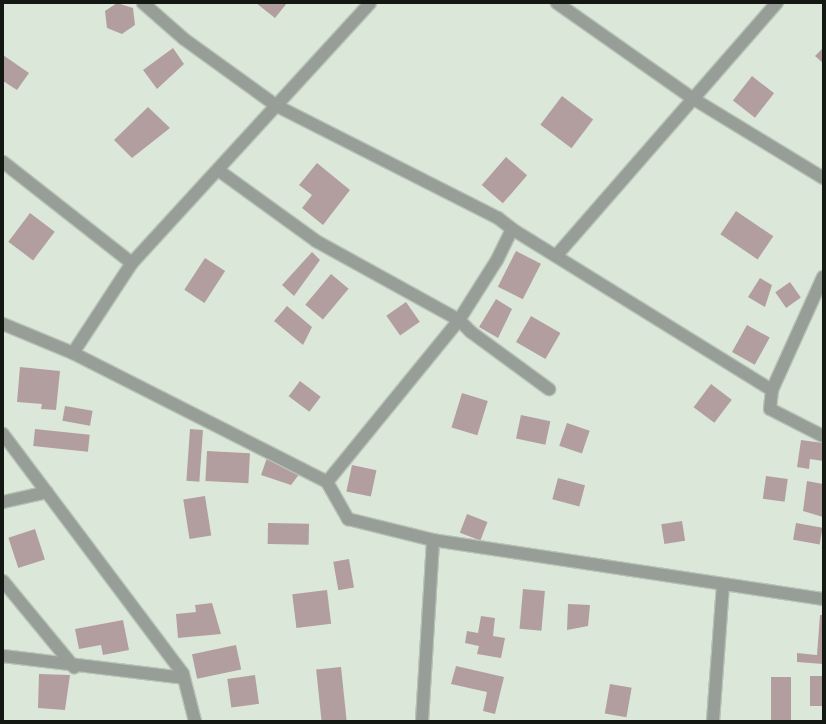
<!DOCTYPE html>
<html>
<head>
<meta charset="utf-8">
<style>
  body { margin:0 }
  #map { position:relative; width:826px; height:724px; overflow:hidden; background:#dbe8d9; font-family:Overpass,sans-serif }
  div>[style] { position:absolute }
  .building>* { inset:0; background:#b39e9f; transform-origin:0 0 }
  .roads { filter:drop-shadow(1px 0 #b7c3b5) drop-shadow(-1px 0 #b7c3b5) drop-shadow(0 1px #b7c3b5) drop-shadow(0 -1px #b7c3b5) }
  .minor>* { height:12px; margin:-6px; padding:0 6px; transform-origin:6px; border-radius:6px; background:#979d97 }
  span { translate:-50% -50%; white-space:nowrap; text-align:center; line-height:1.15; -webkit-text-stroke:3px #dbe8d9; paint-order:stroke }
  .frame { position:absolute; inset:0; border:4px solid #141813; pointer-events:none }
</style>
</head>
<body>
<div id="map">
  <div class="building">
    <div style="clip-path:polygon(117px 3px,133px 8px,135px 25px,122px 34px,107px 28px,105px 11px)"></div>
    <div style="clip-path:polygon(256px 3px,287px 3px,275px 18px)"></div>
    <div style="clip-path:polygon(173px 48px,184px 64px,157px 89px,143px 70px)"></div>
    <div style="clip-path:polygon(823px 48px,823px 63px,815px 56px)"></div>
    <div style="clip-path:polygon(3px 55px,29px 73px,17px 90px,3px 81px)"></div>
    <div style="left:752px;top:76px;width:28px;height:31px;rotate:38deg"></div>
    <div style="left:562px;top:96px;width:39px;height:36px;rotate:37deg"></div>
    <div style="clip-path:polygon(148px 107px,170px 128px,132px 158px,114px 140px)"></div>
    <div style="left:506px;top:157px;width:28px;height:37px;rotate:41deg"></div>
    <div style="clip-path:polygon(317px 163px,350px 190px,323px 225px,302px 208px,312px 195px,299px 185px)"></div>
    <div style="left:736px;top:211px;width:45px;height:28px;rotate:34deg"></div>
    <div style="left:30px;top:213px;width:31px;height:36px;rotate:37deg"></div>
    <div style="left:516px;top:251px;width:28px;height:40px;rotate:27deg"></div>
    <div style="clip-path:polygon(312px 252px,320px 260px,294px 296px,282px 285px)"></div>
    <div style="left:205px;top:258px;width:24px;height:38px;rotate:33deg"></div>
    <div style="left:331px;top:274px;width:23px;height:40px;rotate:40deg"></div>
    <div style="clip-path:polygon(760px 278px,772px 285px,765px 307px,748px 297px)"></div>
    <div style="left:790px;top:282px;width:19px;height:18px;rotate:55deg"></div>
    <div style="clip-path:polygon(496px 299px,512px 309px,498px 338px,479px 327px)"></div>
    <div style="left:406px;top:302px;width:24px;height:24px;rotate:55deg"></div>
    <div style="clip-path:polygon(287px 306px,312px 327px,303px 345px,274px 321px)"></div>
    <div style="left:531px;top:316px;width:34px;height:30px;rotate:30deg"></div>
    <div style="left:747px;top:325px;width:26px;height:31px;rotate:29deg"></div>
    <div style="clip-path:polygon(20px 367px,60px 371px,56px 410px,41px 409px,42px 404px,17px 402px)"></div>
    <div style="left:300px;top:381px;width:26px;height:19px;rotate:37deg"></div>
    <div style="left:711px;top:384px;width:26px;height:29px;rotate:37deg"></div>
    <div style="left:462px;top:393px;width:27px;height:36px;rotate:17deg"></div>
    <div style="left:65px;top:406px;width:28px;height:15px;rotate:10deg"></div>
    <div style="left:521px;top:415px;width:30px;height:24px;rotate:12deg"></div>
    <div style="left:567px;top:423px;width:24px;height:24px;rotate:19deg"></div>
    <div style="left:35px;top:429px;width:55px;height:17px;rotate:6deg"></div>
    <div style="left:190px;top:429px;width:13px;height:52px;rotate:4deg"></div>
    <div style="clip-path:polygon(801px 440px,823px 443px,823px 461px,810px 459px,809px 469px,797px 467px)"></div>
    <div style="left:207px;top:451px;width:43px;height:30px;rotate:3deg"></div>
    <div style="clip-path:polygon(268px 455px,304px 468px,291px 485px,261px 475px)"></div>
    <div style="left:352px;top:465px;width:25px;height:27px;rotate:12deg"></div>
    <div style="left:766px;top:476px;width:22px;height:23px;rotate:8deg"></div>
    <div style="left:558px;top:478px;width:28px;height:22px;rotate:15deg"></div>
    <div style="clip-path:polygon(807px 481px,823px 484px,823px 517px,803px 511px)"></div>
    <div style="left:205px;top:496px;width:40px;height:22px;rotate:81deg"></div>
    <div style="left:467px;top:514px;width:22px;height:20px;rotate:21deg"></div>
    <div style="left:682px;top:521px;width:20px;height:21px;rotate:81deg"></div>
    <div style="left:268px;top:523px;width:41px;height:21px;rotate:1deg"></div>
    <div style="left:796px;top:523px;width:27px;height:17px;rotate:10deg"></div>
    <div style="left:35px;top:529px;width:32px;height:28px;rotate:72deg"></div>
    <div style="left:349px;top:559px;width:29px;height:16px;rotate:80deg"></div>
    <div style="left:523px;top:589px;width:22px;height:40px;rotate:5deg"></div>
    <div style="left:327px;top:590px;width:34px;height:35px;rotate:83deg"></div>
    <div style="clip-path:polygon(212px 603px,221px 634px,178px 638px,176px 614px,196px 612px,195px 605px)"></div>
    <div style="clip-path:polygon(568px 604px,590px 605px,588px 626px,567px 630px)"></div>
    <div style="clip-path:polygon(820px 615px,823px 615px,823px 664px,797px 662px,797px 653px,817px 655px)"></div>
    <div style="clip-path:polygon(481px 616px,495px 618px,493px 636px,505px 638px,501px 658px,477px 654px,479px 646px,465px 643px,467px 631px,478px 633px)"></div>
    <div style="clip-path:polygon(123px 620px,129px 650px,103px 655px,101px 645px,79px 649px,75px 629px)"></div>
    <div style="left:236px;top:645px;width:25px;height:45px;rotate:78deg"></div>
    <div style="clip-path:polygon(456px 666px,504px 677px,495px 714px,483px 711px,487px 692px,451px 684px)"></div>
    <div style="left:341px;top:667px;width:54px;height:25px;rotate:84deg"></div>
    <div style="clip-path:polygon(39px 674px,70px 675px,65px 710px,38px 708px)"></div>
    <div style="left:255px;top:675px;width:29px;height:28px;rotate:82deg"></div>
    <div style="left:810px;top:676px;width:13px;height:30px"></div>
    <div style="left:771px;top:677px;width:20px;height:44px"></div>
    <div style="left:610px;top:684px;width:22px;height:30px;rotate:10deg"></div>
  </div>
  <div class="roads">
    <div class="minor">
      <div style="left:143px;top:3px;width:55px;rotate:41.3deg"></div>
      <div style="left:184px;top:39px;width:115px;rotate:35.8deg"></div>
      <div style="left:277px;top:106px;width:248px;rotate:26.9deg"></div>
      <div style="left:498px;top:218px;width:18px;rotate:38deg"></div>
      <div style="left:512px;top:229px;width:306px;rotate:31.8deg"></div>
      <div style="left:772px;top:390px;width:19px;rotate:96deg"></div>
      <div style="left:770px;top:409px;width:59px;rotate:27deg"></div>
      <div style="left:557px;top:3px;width:165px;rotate:35.1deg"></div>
      <div style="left:692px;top:98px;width:153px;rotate:31.4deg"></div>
      <div style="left:3px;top:162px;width:164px;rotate:38.1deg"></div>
      <div style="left:218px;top:170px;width:121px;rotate:35.9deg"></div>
      <div style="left:316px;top:241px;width:163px;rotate:28.9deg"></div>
      <div style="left:459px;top:320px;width:17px;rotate:45deg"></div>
      <div style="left:471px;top:332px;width:97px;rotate:36.2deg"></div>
      <div style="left:556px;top:256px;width:336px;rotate:-48.9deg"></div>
      <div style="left:3px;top:324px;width:76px;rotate:22.5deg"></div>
      <div style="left:73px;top:353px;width:285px;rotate:26.9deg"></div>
      <div style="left:327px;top:482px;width:43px;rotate:60.4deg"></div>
      <div style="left:348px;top:519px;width:88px;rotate:13.9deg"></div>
      <div style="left:433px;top:540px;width:394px;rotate:8.6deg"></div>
      <div style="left:73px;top:353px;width:108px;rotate:-56.8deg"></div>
      <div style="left:132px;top:263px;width:352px;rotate:-47.5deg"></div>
      <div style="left:772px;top:390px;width:124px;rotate:-65.7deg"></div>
      <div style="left:3px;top:434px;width:300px;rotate:53.1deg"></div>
      <div style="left:183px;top:674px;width:49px;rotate:75.7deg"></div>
      <div style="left:327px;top:482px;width:209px;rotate:-50.8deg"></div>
      <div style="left:459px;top:320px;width:71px;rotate:-57.7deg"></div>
      <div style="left:497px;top:260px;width:34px;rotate:-64deg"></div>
      <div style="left:3px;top:502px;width:45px;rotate:-12.8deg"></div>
      <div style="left:3px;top:581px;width:112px;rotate:50.5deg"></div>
      <div style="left:3px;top:656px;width:182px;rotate:6.9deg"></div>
      <div style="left:422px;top:721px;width:181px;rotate:-86.5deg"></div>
      <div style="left:713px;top:721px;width:136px;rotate:-85.8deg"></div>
    </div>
  </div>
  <div class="frame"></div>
</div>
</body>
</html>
